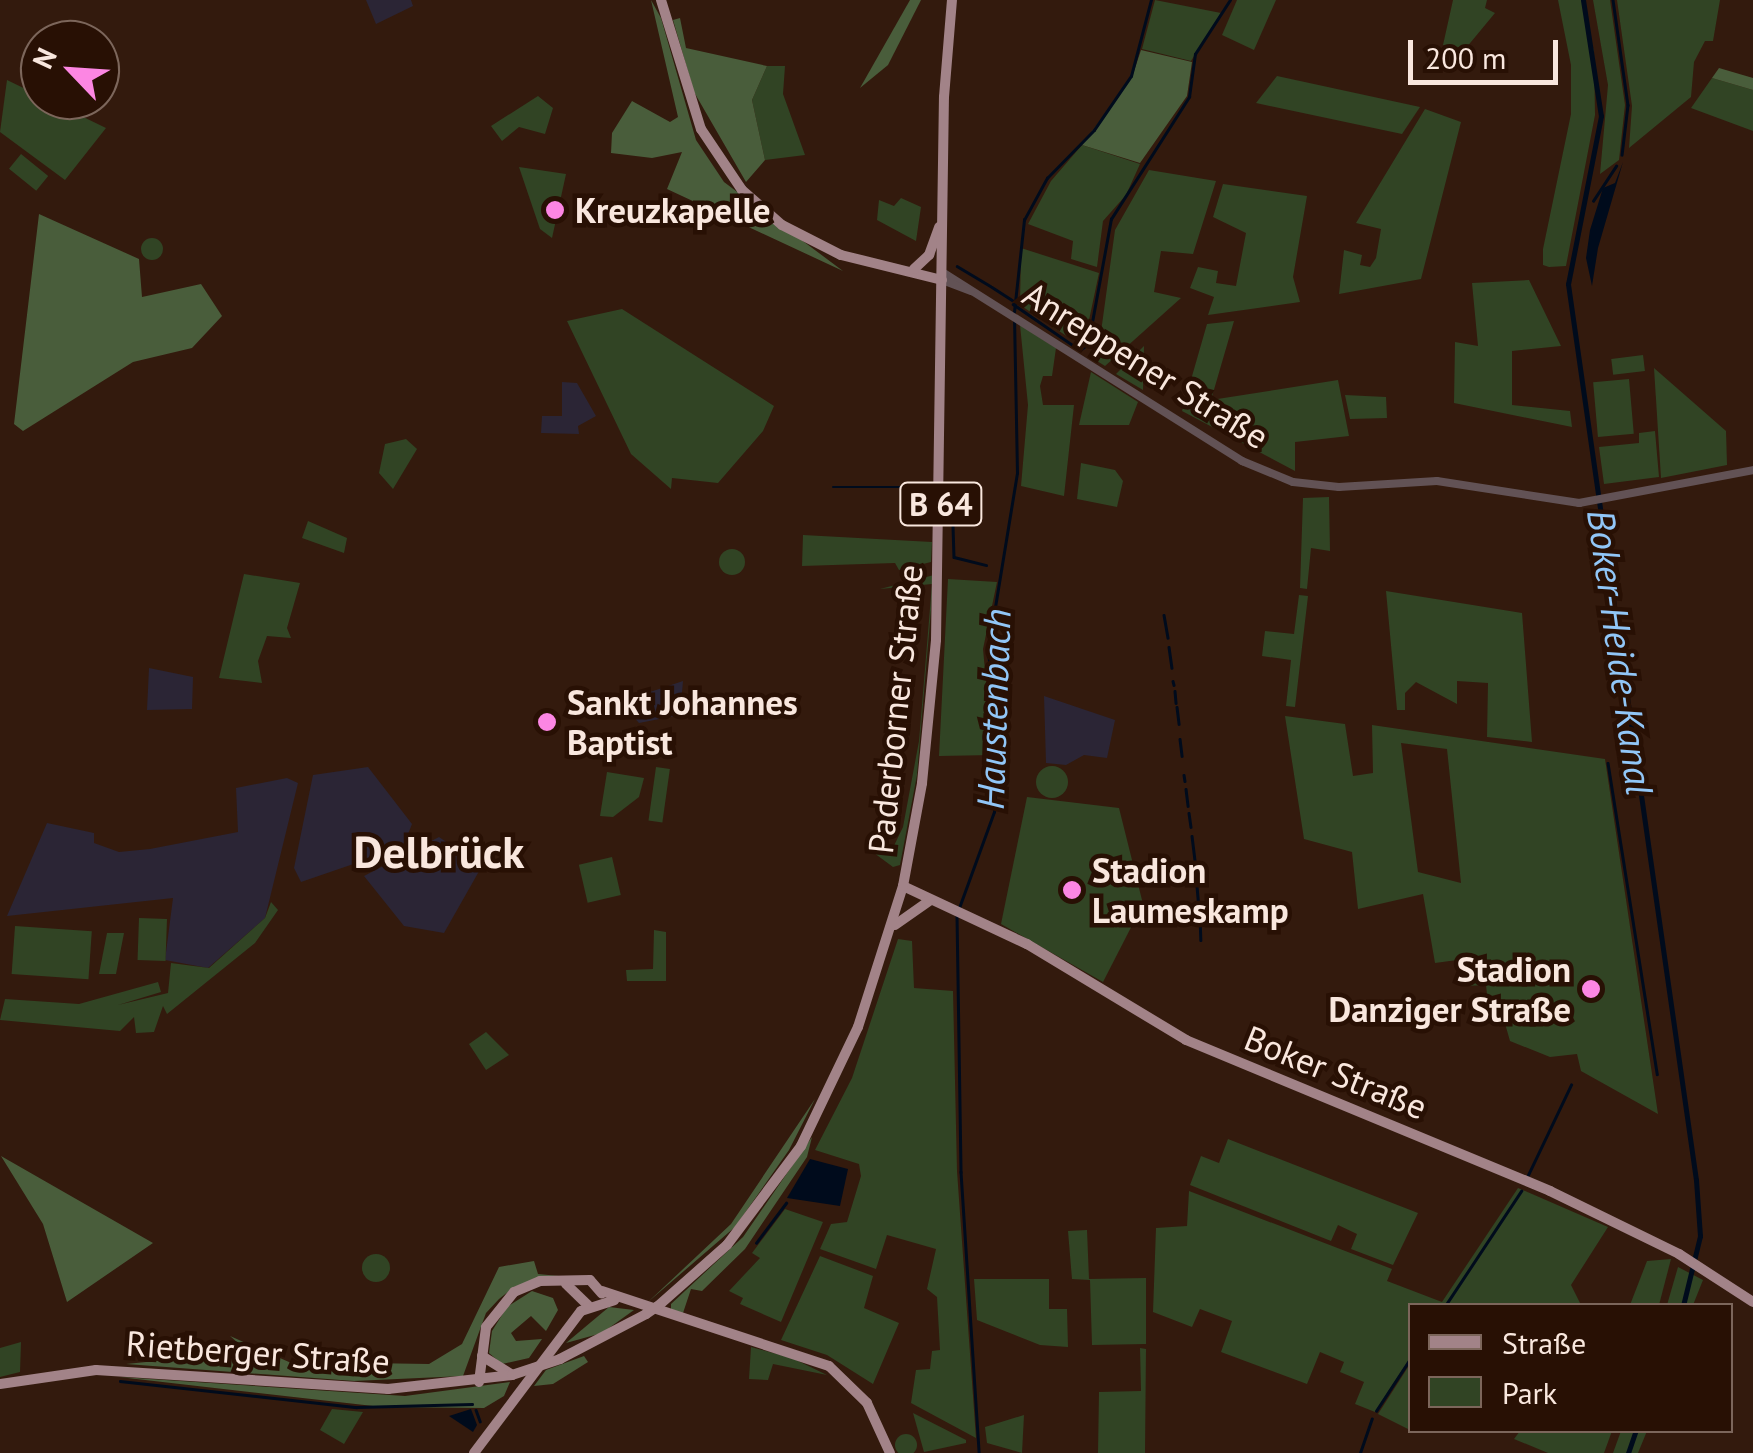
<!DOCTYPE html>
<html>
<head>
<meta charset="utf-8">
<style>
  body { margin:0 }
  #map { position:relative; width:1753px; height:1453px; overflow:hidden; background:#331a0d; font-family:"PT Sans",sans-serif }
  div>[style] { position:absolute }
  .education>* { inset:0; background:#2b2535 }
  .green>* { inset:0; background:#314424; transform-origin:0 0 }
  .round { border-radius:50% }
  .forest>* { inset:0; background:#495d3b }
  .water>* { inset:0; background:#000b1c }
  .stream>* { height:2.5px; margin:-1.25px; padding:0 1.25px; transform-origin:1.25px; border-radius:1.25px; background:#000b1c }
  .canal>* { height:5px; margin:-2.5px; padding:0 2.5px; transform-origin:2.5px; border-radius:2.5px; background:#000b1c }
  .minor>* { height:8px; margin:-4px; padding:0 4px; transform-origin:4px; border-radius:4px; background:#625255 }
  .major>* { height:10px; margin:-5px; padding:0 5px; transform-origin:5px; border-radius:5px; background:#a28388 }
  .major-bridge>* { height:10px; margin:-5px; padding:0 5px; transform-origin:5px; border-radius:5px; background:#a28388 }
  .dots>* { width:28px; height:28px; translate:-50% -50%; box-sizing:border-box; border:5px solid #281004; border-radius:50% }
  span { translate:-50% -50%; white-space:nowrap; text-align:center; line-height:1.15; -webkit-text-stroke:9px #281004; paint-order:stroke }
  .shield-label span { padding:2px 8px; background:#281004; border:2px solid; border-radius:8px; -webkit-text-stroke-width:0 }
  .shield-label { font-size:32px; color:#f9e7de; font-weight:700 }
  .poi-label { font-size:35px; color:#f9e7de; font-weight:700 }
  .left { translate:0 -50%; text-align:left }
  .right { translate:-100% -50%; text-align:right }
  .street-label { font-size:35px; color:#f9e7de }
  .water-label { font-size:38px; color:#91c6f7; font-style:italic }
  .district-label { font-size:45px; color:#f9e7de; font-weight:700 }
  .legend { position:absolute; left:1408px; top:1303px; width:325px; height:130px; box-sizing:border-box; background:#281004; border:2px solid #7c665b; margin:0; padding:12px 18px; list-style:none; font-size:30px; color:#f9e7de }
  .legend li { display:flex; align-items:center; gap:20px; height:50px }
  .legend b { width:50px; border:2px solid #7c665b }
  .north { position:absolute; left:20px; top:20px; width:100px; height:100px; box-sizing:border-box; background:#281004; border:2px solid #7c665b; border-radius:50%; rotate:295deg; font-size:28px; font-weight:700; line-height:40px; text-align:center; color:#f9e7de }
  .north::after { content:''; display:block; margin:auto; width:35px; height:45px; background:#fc86e3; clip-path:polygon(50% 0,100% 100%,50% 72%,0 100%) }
  .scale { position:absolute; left:1408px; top:40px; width:150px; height:45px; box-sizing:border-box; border:5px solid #f9e7de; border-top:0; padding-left:12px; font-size:30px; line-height:35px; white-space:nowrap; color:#f9e7de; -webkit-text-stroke:8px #281004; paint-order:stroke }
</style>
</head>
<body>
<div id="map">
  <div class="education">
    <div style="clip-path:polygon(366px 0,411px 0,413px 6px,376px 24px)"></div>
    <div style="clip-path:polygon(562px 382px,577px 383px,596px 416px,578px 426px,579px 434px,541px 433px,542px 416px,562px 416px)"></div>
    <div style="clip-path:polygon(149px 668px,193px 677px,192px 709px,147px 710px)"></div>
    <div style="clip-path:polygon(683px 681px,680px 715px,639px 723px,631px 714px,638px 696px)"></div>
    <div style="clip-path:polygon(1044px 696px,1115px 720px,1107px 758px,1084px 755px,1066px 765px,1046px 763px)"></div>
    <div style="clip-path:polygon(368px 767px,412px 824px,403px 847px,301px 882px,294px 868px,313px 775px)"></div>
    <div style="clip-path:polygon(287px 778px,298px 783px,265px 918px,208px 968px,165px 960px,173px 898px,7px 916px,47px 823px,94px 833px,94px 843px,119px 852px,150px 849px,238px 832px,236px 788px)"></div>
    <div style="clip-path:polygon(439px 837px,482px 866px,444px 933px,404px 926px,364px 876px)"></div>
  </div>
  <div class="green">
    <div style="clip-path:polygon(1155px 0,1221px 13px,1191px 61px,1142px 49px)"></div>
    <div style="clip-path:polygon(1237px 0,1276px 0,1254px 50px,1222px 35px)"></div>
    <div style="clip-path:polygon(1453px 0,1487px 0,1485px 8px,1495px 13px,1466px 48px,1443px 45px)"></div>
    <div style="clip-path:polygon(1558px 0,1582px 0,1594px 52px,1595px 115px,1566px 266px,1549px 267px,1543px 265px,1543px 249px,1571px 114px,1571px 65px)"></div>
    <div style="clip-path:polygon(1593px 0,1610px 0,1625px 105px,1619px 160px,1600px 174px,1608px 85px)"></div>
    <div style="clip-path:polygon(1617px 0,1720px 0,1713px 41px,1705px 41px,1694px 62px,1691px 97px,1629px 148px,1632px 106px)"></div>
    <div style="clip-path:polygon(767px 66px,785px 66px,783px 94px,805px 155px,765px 160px,752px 100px)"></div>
    <div style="clip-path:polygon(1277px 76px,1420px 107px,1402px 134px,1256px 103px)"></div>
    <div style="clip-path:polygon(1712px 78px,1753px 90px,1753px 131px,1691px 108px)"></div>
    <div style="clip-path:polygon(7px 80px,106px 128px,65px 180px,0 132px)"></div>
    <div style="clip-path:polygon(538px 96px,553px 108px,545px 134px,519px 127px,502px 141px,491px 126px)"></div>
    <div style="clip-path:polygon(1425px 109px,1461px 122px,1421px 279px,1339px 294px,1344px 250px,1362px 255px,1360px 265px,1370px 267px,1376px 258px,1381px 229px,1356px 223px)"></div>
    <div style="clip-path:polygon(1082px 145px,1140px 164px,1126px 195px,1103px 221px,1097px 267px,1071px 259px,1073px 241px,1028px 224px,1051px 181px)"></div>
    <div style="left:21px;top:154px;width:35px;height:19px;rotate:39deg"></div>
    <div style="clip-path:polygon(519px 167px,566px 174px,552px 238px,540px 229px)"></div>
    <div style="clip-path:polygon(1149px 170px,1216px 181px,1193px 254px,1161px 251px,1154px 292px,1181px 298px,1105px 366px,1097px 361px,1115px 230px)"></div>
    <div style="clip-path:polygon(1223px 184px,1307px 196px,1293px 277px,1300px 302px,1208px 315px,1214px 297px,1190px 288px,1198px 267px,1218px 271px,1216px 283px,1236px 286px,1246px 233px,1213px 217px)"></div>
    <div style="clip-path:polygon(901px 198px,921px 207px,916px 241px,877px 220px,879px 200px,894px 206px)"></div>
    <div class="round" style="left:141px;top:238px;width:22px;height:22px"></div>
    <div style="clip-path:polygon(1021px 248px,1099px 273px,1085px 339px,1071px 339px,1020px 305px)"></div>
    <div style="clip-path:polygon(1529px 280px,1561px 346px,1512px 351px,1512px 405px,1570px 411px,1572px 427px,1454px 403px,1455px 342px,1478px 346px,1472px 283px)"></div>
    <div style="clip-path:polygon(622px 309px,774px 406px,763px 431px,718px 483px,672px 478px,671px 489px,631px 454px,567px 321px)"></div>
    <div style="clip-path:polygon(1234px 321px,1211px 400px,1338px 380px,1349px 436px,1295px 442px,1295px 471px,1182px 411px,1207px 324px)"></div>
    <div style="clip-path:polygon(1020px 325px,1056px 348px,1052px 376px,1043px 376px,1040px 386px,1043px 405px,1074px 405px,1064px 496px,1021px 486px,1028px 405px)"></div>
    <div style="clip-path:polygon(1144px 346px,1143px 390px,1116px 374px)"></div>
    <div style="left:1643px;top:355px;width:16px;height:32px;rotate:83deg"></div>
    <div style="clip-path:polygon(1654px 368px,1726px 431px,1727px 465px,1661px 478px)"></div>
    <div style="clip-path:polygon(1091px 372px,1138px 402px,1129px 425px,1079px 425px)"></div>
    <div style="left:1629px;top:379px;width:55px;height:36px;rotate:85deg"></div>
    <div style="clip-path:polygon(1345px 395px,1386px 397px,1387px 418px,1350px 419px)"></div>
    <div style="clip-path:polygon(1655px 431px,1659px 477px,1604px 484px,1599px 447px,1639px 443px,1639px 433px)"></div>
    <div style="clip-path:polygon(406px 439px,417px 449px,393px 489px,379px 473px,385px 444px)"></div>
    <div style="clip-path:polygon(1081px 463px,1115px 470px,1123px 481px,1117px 507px,1077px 499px)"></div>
    <div style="clip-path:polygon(1329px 497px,1330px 551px,1311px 548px,1307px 589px,1300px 588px,1303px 498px)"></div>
    <div style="clip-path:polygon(308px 521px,347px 538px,344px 553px,302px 538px)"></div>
    <div style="clip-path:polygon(803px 535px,932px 542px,931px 562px,899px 570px,895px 563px,802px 566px)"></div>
    <div class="round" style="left:719px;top:549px;width:26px;height:26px"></div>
    <div style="clip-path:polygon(244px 574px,300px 583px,287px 628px,291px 638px,267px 636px,258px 661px,262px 683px,219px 678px)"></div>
    <div style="clip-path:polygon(934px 575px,917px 775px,900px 865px,893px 867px,870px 850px,890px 854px,903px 827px,919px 741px,932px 584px,880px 589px)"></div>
    <div style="clip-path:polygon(948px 579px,997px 582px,983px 649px,993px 755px,939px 756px)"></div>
    <div style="clip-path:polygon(1386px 591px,1522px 613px,1532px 742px,1487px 737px,1488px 683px,1457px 681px,1457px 704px,1416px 682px,1405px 693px,1405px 710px,1397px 710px)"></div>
    <div style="clip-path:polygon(1299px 595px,1308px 596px,1295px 707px,1286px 706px,1291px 660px,1262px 656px,1265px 631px,1294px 634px)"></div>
    <div style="clip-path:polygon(evenodd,1285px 716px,1345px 724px,1353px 776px,1373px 773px,1372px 725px,1605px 759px,1658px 1114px,1581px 1071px,1577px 1054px,1550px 1057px,1510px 1041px,1502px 1013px,1489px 1013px,1486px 985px,1465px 986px,1457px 960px,1435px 963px,1423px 894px,1358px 909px,1352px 852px,1304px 839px,1285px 716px,1401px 743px,1447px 749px,1461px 883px,1418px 872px,1401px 743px)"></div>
    <div class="round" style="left:1036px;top:766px;width:32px;height:32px"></div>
    <div style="left:656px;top:767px;width:14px;height:54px;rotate:8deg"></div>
    <div style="clip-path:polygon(607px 772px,644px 778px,639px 797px,613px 817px,600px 816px)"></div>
    <div style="clip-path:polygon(1027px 797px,1119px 808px,1143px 904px,1103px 982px,1001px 924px)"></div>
    <div style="left:612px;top:857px;width:39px;height:34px;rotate:77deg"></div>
    <div style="clip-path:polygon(271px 902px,278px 910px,255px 943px,167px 1014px,163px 1006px,154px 1032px,136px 1033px,134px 1017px,120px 1031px,0 1020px,5px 999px,79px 1004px,158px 982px,161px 992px,118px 1005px,168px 993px,171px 963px,209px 968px,265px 918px)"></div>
    <div style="left:139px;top:918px;width:28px;height:42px;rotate:2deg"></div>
    <div style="left:15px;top:926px;width:77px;height:48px;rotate:4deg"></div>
    <div style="clip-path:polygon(654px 930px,666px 932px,666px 981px,627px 981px,626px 970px,653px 969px)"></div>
    <div style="clip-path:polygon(107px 933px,124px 933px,116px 974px,99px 974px)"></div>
    <div style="clip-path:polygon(898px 939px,912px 941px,914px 988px,953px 991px,957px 1171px,976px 1438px,911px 1403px,916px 1370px,930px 1369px,932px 1351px,940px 1350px,937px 1297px,927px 1289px,936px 1249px,887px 1235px,876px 1269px,820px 1249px,831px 1224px,847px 1222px,861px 1176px,859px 1164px,815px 1150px,852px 1078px)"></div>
    <div style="clip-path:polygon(486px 1032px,509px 1055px,486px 1070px,469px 1044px)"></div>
    <div style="clip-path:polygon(1228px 1139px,1418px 1213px,1393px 1265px,1351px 1249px,1357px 1234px,1338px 1225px,1331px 1241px,1190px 1185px,1201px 1156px,1219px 1163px)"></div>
    <div style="clip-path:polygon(1518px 1188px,1608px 1227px,1571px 1285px,1581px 1305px,1410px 1306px,1410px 1358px,1375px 1412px,1355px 1404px,1364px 1382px,1340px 1372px,1344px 1362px,1320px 1352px,1307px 1384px,1221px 1352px,1232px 1321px,1200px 1309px,1192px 1327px,1153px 1312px,1156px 1228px,1187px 1226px,1189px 1191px,1392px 1269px,1387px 1281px,1442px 1302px)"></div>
    <div style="clip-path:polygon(785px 1209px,823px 1222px,781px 1322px,740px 1304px,743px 1298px,729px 1291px,760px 1258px,752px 1253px)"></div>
    <div style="clip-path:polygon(1087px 1230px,1089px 1279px,1146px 1278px,1146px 1344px,1092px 1345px,1090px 1280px,1072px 1279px,1068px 1231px)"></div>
    <div class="round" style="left:362px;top:1254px;width:28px;height:28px"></div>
    <div style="clip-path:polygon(820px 1256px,873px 1276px,864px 1308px,899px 1323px,873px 1384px,827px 1355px,781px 1340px)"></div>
    <div style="clip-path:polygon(1671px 1259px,1659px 1305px,1630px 1305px,1647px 1261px)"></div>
    <div style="clip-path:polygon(1678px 1267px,1703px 1280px,1693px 1305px,1667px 1305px)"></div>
    <div style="clip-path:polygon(974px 1279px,1049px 1279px,1049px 1309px,1067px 1309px,1068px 1347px,1040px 1345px,977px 1320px)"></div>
    <div style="clip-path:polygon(21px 1342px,20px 1372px,0 1377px,0 1348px)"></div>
    <div style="clip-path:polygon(751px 1347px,792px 1358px,827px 1375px,773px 1364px,768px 1380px,749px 1379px)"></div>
    <div style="clip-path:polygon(1140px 1348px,1146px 1349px,1145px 1453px,1098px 1453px,1099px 1392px,1141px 1391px)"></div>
    <div style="clip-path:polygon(1410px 1364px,1410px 1430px,1378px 1414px)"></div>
    <div style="clip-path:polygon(332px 1409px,363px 1412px,344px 1444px,320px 1430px)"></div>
    <div style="clip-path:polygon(913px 1413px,966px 1440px,966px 1443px,924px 1452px)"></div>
    <div style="clip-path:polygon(1024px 1415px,1022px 1453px,987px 1443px,985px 1427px)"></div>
    <div style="clip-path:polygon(1520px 1431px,1520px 1430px,1612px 1431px,1604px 1453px,1548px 1453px,1514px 1439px)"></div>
    <div style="clip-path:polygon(1621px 1431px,1647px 1431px,1638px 1453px,1613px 1453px)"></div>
    <div class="round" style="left:895px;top:1434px;width:22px;height:22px"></div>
  </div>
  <div class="forest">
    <div style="clip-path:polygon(651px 0,661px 18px,696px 140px,724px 182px,843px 271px,667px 189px,682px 152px,652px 158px,611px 153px,612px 133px,632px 101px,670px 122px,678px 117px)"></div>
    <div style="clip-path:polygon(910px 0,921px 0,888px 65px,860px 88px)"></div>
    <div style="clip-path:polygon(680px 18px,686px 48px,767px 66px,752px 100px,765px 160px,746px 182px,694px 92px,673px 20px)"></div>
    <div style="clip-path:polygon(1141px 50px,1192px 62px,1187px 96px,1140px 163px,1082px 145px,1132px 77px)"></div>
    <div style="clip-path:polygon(1719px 68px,1753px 78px,1753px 90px,1712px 78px)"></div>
    <div style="clip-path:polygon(39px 214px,139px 259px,142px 297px,201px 284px,222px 316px,192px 348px,133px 362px,23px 431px,14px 424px)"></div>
    <div style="clip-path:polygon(815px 1099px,789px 1150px,735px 1227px,648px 1302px,731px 1224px)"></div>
    <div style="clip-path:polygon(812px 1137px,807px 1157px,745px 1249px,702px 1291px,691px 1289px,683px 1313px,671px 1310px,671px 1304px,743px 1237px)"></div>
    <div style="clip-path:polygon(1px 1156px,153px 1243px,67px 1302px,43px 1224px)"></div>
    <div style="clip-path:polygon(534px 1261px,538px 1274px,559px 1276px,514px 1287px,499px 1299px,486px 1313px,463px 1376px,354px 1381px,126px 1364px,186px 1358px,224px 1364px,245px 1349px,230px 1336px,307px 1370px,364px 1373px,366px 1363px,429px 1364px,462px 1344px,499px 1267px)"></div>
    <div style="clip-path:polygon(532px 1291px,553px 1298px,558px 1310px,546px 1331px,531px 1316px,511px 1333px,516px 1341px,542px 1339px,529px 1358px,502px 1364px,489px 1353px,492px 1331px,507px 1307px)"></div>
    <div style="clip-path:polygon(609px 1307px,634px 1310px,602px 1333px,566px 1343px)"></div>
    <div style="clip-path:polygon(584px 1356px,588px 1362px,553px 1384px,534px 1386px,546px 1370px)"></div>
    <div style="clip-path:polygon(119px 1377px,405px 1396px,510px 1382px,504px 1396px,484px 1408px,382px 1407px)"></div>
  </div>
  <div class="water">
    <div style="clip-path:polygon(1623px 162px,1598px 248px,1592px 286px,1586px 258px,1590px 230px,1603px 188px,1615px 183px)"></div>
    <div style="clip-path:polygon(810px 1159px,848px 1169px,840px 1206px,787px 1198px)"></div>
    <div style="clip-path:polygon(471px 1409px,477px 1425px,473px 1432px,449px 1416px)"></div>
  </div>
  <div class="stream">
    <div style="left:1613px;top:0;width:106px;rotate:81.9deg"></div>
    <div style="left:1628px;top:105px;width:50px;rotate:96.8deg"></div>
    <div style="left:1593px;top:201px;width:42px;rotate:-56.7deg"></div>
    <div style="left:957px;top:266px;width:39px;rotate:31deg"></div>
    <div style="left:992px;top:287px;width:24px;rotate:33deg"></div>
    <div style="left:1013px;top:304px;width:81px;rotate:34.5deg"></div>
    <div style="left:1080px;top:350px;width:10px;rotate:-37deg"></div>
    <div style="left:1088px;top:344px;width:127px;rotate:-79.6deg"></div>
    <div style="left:1111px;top:219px;width:145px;rotate:-57.4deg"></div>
    <div style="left:1189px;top:97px;width:43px;rotate:-82.1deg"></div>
    <div style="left:1195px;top:54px;width:64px;rotate:-57.1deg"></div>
    <div style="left:1014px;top:312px;width:93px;rotate:-83.8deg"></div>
    <div style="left:1024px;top:220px;width:48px;rotate:-61.3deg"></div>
    <div style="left:1047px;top:178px;width:67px;rotate:-45.6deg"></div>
    <div style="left:1094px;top:130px;width:65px;rotate:-55.6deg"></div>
    <div style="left:1131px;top:76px;width:79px;rotate:-75.3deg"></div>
    <div style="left:833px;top:487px;width:88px"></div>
    <div style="left:952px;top:494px;width:63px;rotate:88.2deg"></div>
    <div style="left:954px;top:557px;width:33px;rotate:14deg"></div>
    <div style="left:1164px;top:615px;width:23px;rotate:80deg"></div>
    <div style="left:1169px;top:647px;width:21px;rotate:82deg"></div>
    <div style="left:1173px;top:681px;width:4px;rotate:76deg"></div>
    <div style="left:1175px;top:691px;width:12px;rotate:85deg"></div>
    <div style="left:1177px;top:707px;width:17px;rotate:83deg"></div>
    <div style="left:1180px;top:739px;width:17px;rotate:83deg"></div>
    <div style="left:1608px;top:763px;width:315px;rotate:81deg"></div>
    <div style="left:1184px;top:775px;width:6px;rotate:81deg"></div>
    <div style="left:1186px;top:789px;width:17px;rotate:83deg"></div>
    <div style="left:1189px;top:813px;width:14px;rotate:82deg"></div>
    <div style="left:1192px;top:836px;width:24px;rotate:83deg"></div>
    <div style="left:1196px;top:871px;width:7px;rotate:82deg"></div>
    <div style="left:1197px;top:886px;width:25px;rotate:85deg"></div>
    <div style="left:959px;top:908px;width:102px;rotate:-70deg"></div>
    <div style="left:994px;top:812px;width:68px;rotate:-87.5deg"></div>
    <div style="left:997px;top:744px;width:94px;rotate:-95.5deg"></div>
    <div style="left:988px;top:650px;width:179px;rotate:-80.7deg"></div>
    <div style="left:1017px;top:473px;width:153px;rotate:-91.1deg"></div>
    <div style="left:957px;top:915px;width:257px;rotate:89.1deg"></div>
    <div style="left:961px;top:1172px;width:282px;rotate:86.3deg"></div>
    <div style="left:1200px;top:916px;width:24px;rotate:88deg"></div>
    <div style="left:1528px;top:1175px;width:100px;rotate:-64.5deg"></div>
    <div style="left:756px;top:1243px;width:50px;rotate:-53.1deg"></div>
    <div style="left:1445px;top:1306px;width:138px;rotate:-56.5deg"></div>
    <div style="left:120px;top:1381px;width:238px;rotate:6.3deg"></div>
    <div style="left:357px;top:1407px;width:115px;rotate:-1.5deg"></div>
    <div style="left:476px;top:1410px;width:12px;rotate:70deg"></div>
    <div style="left:1376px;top:1411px;width:62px;rotate:-56.8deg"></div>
    <div style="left:1360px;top:1453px;width:36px;rotate:-71deg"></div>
  </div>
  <div class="canal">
    <div style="left:1583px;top:0;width:117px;rotate:81.2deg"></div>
    <div style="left:1601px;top:116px;width:171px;rotate:101.1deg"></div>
    <div style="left:1568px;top:284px;width:905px;rotate:81.87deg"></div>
    <div style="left:1696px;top:1180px;width:56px;rotate:85.9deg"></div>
    <div style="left:1700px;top:1236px;width:72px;rotate:103.7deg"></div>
    <div style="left:1628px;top:1453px;width:24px;rotate:-71deg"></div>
  </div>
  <div class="minor">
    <div style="left:942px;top:272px;width:355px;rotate:32.2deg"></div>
    <div style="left:1242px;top:461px;width:55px;rotate:22.4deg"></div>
    <div style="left:1293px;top:482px;width:46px;rotate:6.2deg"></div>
    <div style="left:1339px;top:487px;width:98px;rotate:-3.5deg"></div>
    <div style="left:1437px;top:481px;width:144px;rotate:8.8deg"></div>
    <div style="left:1579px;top:503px;width:177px;rotate:-10.7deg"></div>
    <div style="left:942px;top:280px;width:31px;rotate:21deg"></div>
  </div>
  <div class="major">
    <div style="left:661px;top:0;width:135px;rotate:72.8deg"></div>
    <div style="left:701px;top:129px;width:73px;rotate:56.1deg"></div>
    <div style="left:742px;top:190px;width:53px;rotate:41.2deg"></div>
    <div style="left:782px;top:225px;width:66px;rotate:27deg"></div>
    <div style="left:841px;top:255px;width:104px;rotate:13.9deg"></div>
    <div style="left:914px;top:269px;width:21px;rotate:-43deg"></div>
    <div style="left:929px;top:255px;width:30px;rotate:-70deg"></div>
    <div style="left:903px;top:886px;width:137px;rotate:25.1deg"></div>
    <div style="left:1027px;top:944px;width:186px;rotate:31.1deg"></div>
    <div style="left:1186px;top:1040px;width:394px;rotate:22.5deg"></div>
    <div style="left:1550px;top:1191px;width:144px;rotate:26deg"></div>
    <div style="left:1679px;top:1254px;width:88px;rotate:33deg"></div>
    <div style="left:895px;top:925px;width:42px;rotate:-35.2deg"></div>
    <div style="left:566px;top:1284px;width:30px;rotate:44deg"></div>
    <div style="left:602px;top:1291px;width:239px;rotate:18.3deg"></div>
    <div style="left:829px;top:1366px;width:53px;rotate:44.2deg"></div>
    <div style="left:867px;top:1403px;width:55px;rotate:65.3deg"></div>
    <div style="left:658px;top:1306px;width:92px;rotate:-41.5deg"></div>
    <div style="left:727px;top:1245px;width:124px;rotate:-53.2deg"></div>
    <div style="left:801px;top:1146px;width:132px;rotate:-64.4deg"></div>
    <div style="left:858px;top:1027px;width:148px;rotate:-72.3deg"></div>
    <div style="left:903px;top:886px;width:105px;rotate:-79.5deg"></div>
    <div style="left:922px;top:783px;width:144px;rotate:-84.4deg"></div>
    <div style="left:936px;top:640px;width:543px;rotate:-89.16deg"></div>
    <div style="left:944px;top:97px;width:97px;rotate:-85.3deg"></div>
    <div style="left:482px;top:1356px;width:34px;rotate:32deg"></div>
    <div style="left:560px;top:1359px;width:97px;rotate:-27.6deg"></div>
    <div style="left:479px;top:1382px;width:55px;rotate:-82.7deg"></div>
    <div style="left:486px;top:1327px;width:45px;rotate:-51.3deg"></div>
    <div style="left:514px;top:1292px;width:28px;rotate:-23deg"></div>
    <div style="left:540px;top:1281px;width:50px;rotate:-1.1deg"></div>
    <div style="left:590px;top:1280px;width:18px;rotate:49deg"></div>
    <div style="left:0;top:1384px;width:97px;rotate:-8.3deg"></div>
    <div style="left:96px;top:1370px;width:293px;rotate:3.7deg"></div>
    <div style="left:388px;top:1389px;width:125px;rotate:-6.4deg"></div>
    <div style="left:474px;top:1453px;width:178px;rotate:-53deg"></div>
    <div style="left:581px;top:1311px;width:35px;rotate:-18deg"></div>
  </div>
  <div class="major-bridge">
    <div style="left:646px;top:1314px;width:14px;rotate:-34deg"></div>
    <div style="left:512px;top:1375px;width:51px;rotate:-18.4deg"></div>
  </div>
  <div class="dots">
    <div style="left:555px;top:210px;background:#fc86e3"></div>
    <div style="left:547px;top:722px;background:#fc86e3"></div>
    <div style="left:1072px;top:890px;background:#fc86e3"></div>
    <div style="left:1591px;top:989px;background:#fc86e3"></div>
  </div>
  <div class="shield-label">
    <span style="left:941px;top:504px">B 64</span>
  </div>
  <div class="poi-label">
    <span class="left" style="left:575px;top:210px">Kreuzkapelle</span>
    <span class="left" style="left:567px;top:722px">Sankt Johannes<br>Baptist</span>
    <span class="left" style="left:1092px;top:890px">Stadion<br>Laumeskamp</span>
    <span class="right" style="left:1571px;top:989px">Stadion<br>Danziger Straße</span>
  </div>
  <div class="street-label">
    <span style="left:1146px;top:365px;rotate:32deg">Anreppener Straße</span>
    <span style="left:895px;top:709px;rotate:-84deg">Paderborner Straße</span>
    <span style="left:1336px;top:1072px;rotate:22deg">Boker Straße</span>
    <span style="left:258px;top:1352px;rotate:4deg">Rietberger Straße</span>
  </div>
  <div class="water-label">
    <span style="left:1621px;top:652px;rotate:82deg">Boker-Heide-Kanal</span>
    <span style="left:993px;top:709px;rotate:-88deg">Haustenbach</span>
  </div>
  <div class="district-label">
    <span style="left:439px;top:852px">Delbrück</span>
  </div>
  <ul class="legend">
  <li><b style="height:12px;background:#a28388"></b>Straße</li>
  <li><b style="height:28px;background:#314424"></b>Park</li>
  </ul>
  <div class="north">N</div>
  <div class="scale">200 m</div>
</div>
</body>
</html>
